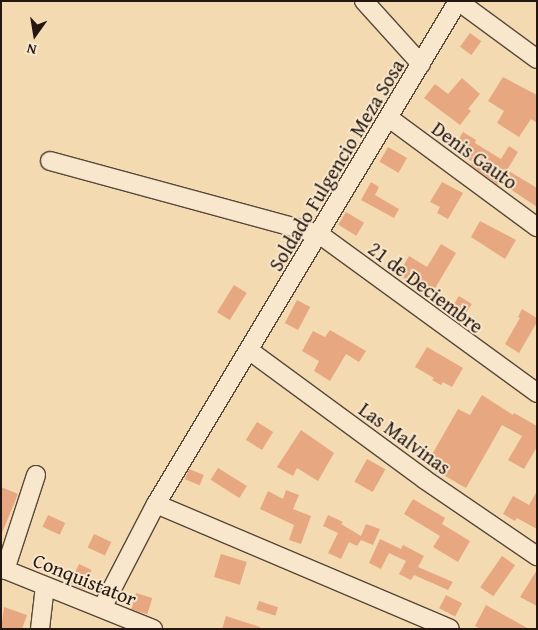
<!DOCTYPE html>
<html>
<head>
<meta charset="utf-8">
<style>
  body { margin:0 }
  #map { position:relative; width:538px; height:630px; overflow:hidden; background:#f4dab1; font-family:"Gentium Book Plus",serif }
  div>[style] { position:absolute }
  .building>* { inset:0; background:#e7a781; transform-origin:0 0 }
  .roads { filter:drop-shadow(1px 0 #58483a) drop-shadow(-1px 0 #58483a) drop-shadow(0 1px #58483a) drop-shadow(0 -1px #58483a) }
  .minor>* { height:18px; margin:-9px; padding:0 9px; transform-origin:9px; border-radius:9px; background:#f8e7cc }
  span { translate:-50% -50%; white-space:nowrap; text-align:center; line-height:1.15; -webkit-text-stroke:4px #f8e7cc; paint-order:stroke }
  .street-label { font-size:20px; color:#241712 }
  .frame { position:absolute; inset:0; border:2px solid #241712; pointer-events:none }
  .north { position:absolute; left:10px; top:10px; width:50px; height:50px; -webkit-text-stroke:4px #f8e7cc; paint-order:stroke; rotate:193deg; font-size:14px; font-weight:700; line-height:20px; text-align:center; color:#241712 }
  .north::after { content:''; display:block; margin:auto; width:18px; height:22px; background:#241712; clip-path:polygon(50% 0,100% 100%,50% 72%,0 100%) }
</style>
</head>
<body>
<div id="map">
  <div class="building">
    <div style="left:470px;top:33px;width:14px;height:17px;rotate:36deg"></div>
    <div style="clip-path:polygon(503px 77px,537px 95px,537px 123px,531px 119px,519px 137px,497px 123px,504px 111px,488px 101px)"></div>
    <div style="clip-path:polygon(462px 78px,480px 94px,468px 109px,471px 111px,460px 125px,424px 98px,435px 84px,448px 94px)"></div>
    <div style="clip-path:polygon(463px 132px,476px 140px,475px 143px,501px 159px,509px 146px,518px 152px,507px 170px,537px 188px,537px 207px,500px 182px,498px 185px,471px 165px,473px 162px,453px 149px)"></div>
    <div style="left:388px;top:147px;width:22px;height:17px;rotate:30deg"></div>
    <div style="clip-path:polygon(371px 182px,379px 187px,375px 195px,399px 209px,394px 218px,361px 200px)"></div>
    <div style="clip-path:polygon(442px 182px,463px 193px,448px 219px,437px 213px,440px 207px,430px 202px)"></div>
    <div style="left:346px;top:212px;width:21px;height:15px;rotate:31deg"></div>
    <div style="clip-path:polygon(480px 221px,516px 240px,505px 259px,471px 237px)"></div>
    <div style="clip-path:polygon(441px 244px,456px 253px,434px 290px,411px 277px,408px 281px,398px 275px,409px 256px,427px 267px)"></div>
    <div style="left:234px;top:285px;width:15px;height:32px;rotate:32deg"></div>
    <div style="left:459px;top:296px;width:15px;height:17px;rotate:32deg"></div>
    <div style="left:297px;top:300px;width:15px;height:26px;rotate:28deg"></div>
    <div style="clip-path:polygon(522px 309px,537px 318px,537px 322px,519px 353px,505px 344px,520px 318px,518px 317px)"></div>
    <div style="clip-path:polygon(330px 330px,366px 351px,359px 362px,346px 354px,330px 381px,314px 371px,319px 361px,302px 351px,313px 331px,325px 337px)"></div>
    <div style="clip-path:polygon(427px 347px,463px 368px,452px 387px,443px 382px,441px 385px,432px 380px,434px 378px,415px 367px)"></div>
    <div style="clip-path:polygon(482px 395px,513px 415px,514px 413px,537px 426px,537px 447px,524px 469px,508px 460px,522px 436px,502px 425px,466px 488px,426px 465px,458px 409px,470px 415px)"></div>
    <div style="left:257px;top:422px;width:19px;height:21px;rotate:32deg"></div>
    <div style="clip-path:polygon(301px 430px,334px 453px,318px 481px,297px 468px,293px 476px,277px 467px)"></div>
    <div style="left:367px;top:459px;width:21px;height:26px;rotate:29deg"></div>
    <div style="left:218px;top:468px;width:34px;height:14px;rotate:32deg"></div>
    <div style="left:189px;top:469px;width:16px;height:11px;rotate:22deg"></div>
    <div style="clip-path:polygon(1px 487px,18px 494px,2px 533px,1px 533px)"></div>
    <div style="clip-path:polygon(286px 490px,299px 495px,293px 509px,311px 516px,301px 544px,289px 540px,294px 525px,260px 509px,268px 491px,283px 499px)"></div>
    <div style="clip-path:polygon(537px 491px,537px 529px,517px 518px,515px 521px,503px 514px,513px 496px,529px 505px)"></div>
    <div style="clip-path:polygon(413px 499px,445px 518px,442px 524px,470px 541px,458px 562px,433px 547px,440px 536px,404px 514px)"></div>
    <div style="left:48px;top:515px;width:19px;height:13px;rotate:25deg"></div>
    <div style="clip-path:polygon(328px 515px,343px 522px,341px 524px,361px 536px,366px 524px,380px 529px,373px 545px,361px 540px,357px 546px,349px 542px,341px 559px,328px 553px,338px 533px,323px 526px)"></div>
    <div style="left:94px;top:534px;width:19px;height:15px;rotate:25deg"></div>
    <div style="clip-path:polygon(380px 539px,401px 549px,403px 545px,424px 556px,418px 567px,453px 582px,448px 590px,414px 575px,411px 580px,399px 574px,406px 561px,389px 553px,381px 569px,369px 563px)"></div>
    <div style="left:221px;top:554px;width:27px;height:24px;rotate:17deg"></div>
    <div style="left:502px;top:556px;width:16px;height:38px;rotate:35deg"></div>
    <div style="left:79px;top:564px;width:14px;height:21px;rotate:25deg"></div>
    <div style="clip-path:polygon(537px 570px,537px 606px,520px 597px)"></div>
    <div style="left:136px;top:593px;width:17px;height:17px;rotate:17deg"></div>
    <div style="left:446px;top:595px;width:18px;height:15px;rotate:27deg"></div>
    <div style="left:259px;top:601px;width:20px;height:9px;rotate:18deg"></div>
    <div style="clip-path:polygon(486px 605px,529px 629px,480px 629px,475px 626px)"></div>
    <div style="clip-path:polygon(4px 607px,27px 615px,22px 629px,1px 629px)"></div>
    <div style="clip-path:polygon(226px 616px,260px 627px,260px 629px,222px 629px)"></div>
  </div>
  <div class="roads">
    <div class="minor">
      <div style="left:364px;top:1px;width:85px;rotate:47.9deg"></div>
      <div style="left:458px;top:1px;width:98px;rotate:36.3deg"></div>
      <div style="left:389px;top:118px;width:184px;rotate:36.4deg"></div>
      <div style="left:50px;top:161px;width:279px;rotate:15.2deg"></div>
      <div style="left:319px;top:234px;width:270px;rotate:36.1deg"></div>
      <div style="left:250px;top:351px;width:216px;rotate:36.3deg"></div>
      <div style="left:424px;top:479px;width:137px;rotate:34.3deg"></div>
      <div style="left:156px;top:504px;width:319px;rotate:23deg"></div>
      <div style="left:1px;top:568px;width:164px;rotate:21.9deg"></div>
      <div style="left:5px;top:570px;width:100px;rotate:-71.9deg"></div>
      <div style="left:102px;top:608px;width:117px;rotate:-62.6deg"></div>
      <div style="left:156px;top:504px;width:587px;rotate:-59.02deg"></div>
      <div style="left:40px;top:629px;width:43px;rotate:-83.4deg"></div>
    </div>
  </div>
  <div class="street-label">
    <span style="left:475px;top:155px;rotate:36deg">Denis Gauto</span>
    <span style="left:336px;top:165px;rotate:-59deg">Soldado Fulgencio Meza Sosa</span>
    <span style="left:426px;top:287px;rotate:37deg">21 de Deciembre</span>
    <span style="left:405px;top:438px;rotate:36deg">Las Malvinas</span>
    <span style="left:85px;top:579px;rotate:22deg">Conquistator</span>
  </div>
  <div class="frame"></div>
  <div class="north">N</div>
</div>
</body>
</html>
